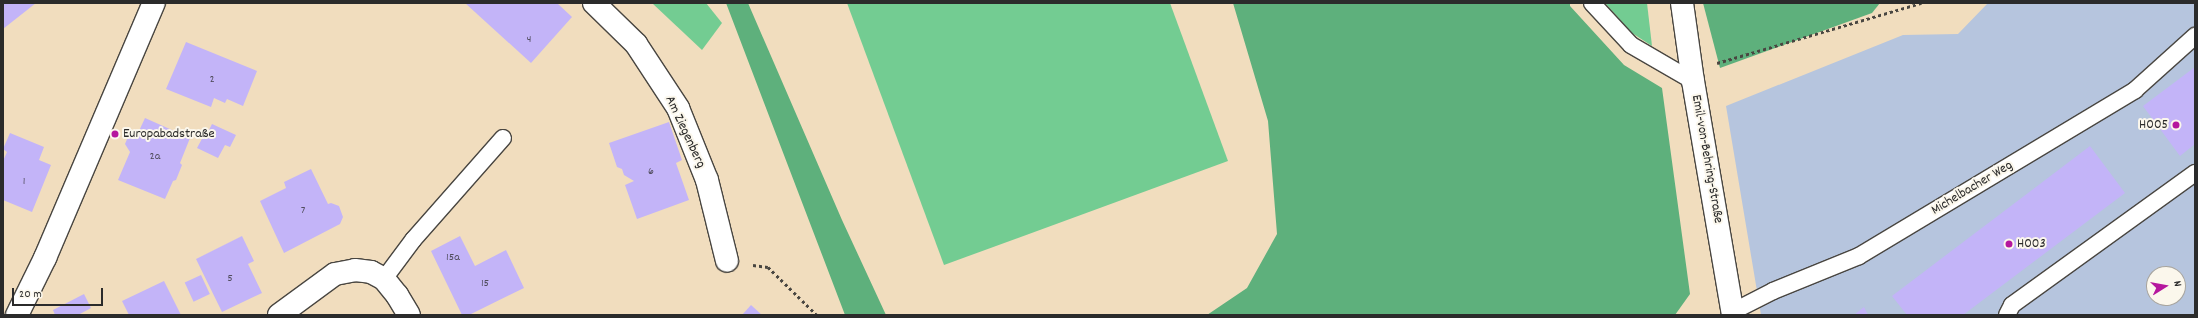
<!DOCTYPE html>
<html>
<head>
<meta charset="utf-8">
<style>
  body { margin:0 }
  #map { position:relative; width:2198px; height:318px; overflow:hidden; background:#f1ddbe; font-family:Dekko,sans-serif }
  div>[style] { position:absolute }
  .industrial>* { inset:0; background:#b6c5de }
  .green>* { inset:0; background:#73cc92 }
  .forest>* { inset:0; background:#5eb07c }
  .building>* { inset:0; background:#c3b4f8; transform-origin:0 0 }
  .path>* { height:2.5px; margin-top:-1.25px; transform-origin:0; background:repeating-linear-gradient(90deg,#494641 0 3px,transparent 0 6px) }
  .roads { filter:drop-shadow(1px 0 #494641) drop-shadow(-1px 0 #494641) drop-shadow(0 1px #494641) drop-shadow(0 -1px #494641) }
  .lane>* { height:16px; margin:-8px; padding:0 8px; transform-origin:8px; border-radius:8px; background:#fff }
  .street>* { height:22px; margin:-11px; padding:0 11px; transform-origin:11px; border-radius:11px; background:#fff }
  .secondary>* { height:22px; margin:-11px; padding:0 11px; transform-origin:11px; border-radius:11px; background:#fff }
  .dots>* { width:11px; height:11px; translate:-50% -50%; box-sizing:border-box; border:2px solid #fbf7ec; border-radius:50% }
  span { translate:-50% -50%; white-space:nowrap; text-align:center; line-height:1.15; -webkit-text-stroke:4px #fbf7ec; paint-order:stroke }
  .number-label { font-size:12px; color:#514d5e }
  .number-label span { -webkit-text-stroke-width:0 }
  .poi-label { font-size:14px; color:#2b2b2b }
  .right { translate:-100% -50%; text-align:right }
  .left { translate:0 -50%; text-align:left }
  .street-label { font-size:14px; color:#2b2b2b }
  .frame { position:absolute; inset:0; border:4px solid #2b2b2b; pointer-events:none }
  .north { position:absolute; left:2146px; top:266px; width:40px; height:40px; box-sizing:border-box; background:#fbf7ec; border:1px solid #a8a59f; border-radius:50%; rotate:79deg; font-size:11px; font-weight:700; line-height:16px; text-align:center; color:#2b2b2b }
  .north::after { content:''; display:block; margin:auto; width:14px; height:18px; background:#b5179e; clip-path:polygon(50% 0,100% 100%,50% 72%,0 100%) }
  .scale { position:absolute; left:12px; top:288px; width:91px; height:18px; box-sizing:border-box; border:2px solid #2b2b2b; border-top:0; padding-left:5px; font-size:12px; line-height:14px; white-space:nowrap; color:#2b2b2b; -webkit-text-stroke:3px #fbf7ec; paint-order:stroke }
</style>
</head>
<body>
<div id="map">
  <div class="industrial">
    <div style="clip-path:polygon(evenodd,1988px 3px,2195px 3px,2195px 315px,1761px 315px,1726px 106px,1903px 35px,1958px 34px,1988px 3px,2154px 274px,2178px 274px,2178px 298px,2154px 298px,2154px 274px)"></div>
  </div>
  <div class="green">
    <div style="clip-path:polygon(652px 3px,706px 3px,722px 23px,702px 50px)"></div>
    <div style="clip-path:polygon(847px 3px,1170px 3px,1228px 161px,944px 265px)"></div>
    <div style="clip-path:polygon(1605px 3px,1647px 3px,1652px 46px,1632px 33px)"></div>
  </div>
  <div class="forest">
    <div style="clip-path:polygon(726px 3px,748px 3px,842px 220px,886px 315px,845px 315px)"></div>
    <div style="clip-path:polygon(1233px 3px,1570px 3px,1570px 6px,1624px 65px,1662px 88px,1690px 294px,1675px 315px,1207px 315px,1247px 288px,1277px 234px,1268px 121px)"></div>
    <div style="clip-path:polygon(1703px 3px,1880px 3px,1872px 13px,1720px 68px)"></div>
  </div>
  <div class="building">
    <div style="clip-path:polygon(3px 3px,36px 3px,3px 29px)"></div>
    <div style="clip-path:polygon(465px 3px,557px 3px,572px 17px,531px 63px)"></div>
    <div style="clip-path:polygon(186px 42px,257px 71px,243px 106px,227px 99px,225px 103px,214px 98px,211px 107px,166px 89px)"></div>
    <div style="clip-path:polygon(2195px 67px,2195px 144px,2180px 156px,2143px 106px)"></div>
    <div style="clip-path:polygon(145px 118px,190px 138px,180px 163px,182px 165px,176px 180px,173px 181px,165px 199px,118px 180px,130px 152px,125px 144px,130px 132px,139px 131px)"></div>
    <div style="clip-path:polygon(669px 122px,682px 160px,676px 163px,689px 200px,637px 219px,625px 185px,634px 181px,624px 175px,622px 169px,617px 167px,609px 143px)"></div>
    <div style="clip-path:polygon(212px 124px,236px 135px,230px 147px,225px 145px,218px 158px,197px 148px,204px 135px,206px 136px)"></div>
    <div style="clip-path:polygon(10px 133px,44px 147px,39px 160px,51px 165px,32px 212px,3px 200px,3px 161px,7px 152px,3px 149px)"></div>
    <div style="clip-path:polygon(2090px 146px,2125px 193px,1963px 315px,1907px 315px,1892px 296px)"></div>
    <div style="clip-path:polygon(311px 169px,328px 204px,331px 203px,339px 206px,343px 217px,340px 224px,284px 253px,260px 201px,286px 188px,284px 182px)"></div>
    <div style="clip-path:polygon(242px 236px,254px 261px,248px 264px,262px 293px,222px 312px,196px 259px)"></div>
    <div style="clip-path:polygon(460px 236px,475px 266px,506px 250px,524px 288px,469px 315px,462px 315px,431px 251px)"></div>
    <div style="left:201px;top:275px;width:21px;height:18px;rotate:65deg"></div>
    <div style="clip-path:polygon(164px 281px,181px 315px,129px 315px,122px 301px)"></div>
    <div style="clip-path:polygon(84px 294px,91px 308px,78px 315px,55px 315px,53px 310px)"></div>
    <div style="clip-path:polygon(751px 305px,762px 315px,742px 315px)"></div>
    <div style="clip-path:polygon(1864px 307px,1868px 315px,1854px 315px)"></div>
  </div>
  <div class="path">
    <div style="left:1717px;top:63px;width:213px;rotate:-16.4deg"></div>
    <div style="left:753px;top:265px;width:15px;rotate:8deg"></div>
    <div style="left:768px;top:267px;width:69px;rotate:44.4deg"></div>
  </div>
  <div class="roads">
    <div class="lane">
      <div style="left:1592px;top:3px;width:57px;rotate:47.1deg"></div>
      <div style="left:1631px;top:45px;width:72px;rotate:30.1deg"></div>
      <div style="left:384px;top:279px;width:49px;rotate:-53.4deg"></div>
      <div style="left:413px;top:240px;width:136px;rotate:-48.6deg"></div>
      <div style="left:1732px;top:312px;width:46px;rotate:-27.1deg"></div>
      <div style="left:1773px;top:291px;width:93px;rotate:-22.1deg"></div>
      <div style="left:1859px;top:256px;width:322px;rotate:-31deg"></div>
      <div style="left:2135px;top:90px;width:81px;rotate:-42deg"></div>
      <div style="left:2007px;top:315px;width:11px;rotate:-63deg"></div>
      <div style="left:2012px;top:305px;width:226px;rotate:-35.8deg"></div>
    </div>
    <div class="street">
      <div style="left:594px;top:3px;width:59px;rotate:44.3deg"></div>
      <div style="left:636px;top:44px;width:77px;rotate:56.7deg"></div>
      <div style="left:678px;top:108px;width:78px;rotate:68.1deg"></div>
      <div style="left:707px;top:180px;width:83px;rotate:76.1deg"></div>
      <div style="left:17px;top:315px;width:64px;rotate:-63.8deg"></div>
      <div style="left:45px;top:258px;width:277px;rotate:-66.9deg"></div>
      <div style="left:279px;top:315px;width:69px;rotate:-36.2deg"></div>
      <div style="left:335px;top:274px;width:20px;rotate:-11deg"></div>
      <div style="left:355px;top:270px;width:16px;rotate:7deg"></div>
      <div style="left:371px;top:272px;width:15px;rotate:28deg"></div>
      <div style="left:384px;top:279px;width:21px;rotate:51deg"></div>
      <div style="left:397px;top:295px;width:23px;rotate:59deg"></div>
    </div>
    <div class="secondary">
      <div style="left:1682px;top:3px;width:79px;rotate:82deg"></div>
      <div style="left:1693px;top:81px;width:237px;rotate:80.3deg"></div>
    </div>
  </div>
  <div class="dots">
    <div style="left:2176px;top:125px;background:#b5179e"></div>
    <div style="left:115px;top:134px;background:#b5179e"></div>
    <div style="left:2009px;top:244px;background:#b5179e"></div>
  </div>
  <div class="number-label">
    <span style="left:529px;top:40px">4</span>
    <span style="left:212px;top:80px">2</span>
    <span style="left:155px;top:157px">2a</span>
    <span style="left:651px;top:172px">6</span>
    <span style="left:24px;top:182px">1</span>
    <span style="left:303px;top:211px">7</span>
    <span style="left:453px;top:258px">15a</span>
    <span style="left:230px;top:279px">5</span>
    <span style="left:485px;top:284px">15</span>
  </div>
  <div class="poi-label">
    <span class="right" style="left:2168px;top:125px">H005</span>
    <span class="left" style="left:123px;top:134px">Europabadstraße</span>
    <span class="left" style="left:2017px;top:244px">H003</span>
  </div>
  <div class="street-label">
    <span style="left:685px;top:132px;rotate:65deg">Am Ziegenberg</span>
    <span style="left:1707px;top:159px;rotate:80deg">Emil-von-Behring-Straße</span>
    <span style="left:1972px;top:188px;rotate:-31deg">Michelbacher Weg</span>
  </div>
  <div class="frame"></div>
  <div class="north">N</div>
  <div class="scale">20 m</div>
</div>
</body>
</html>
